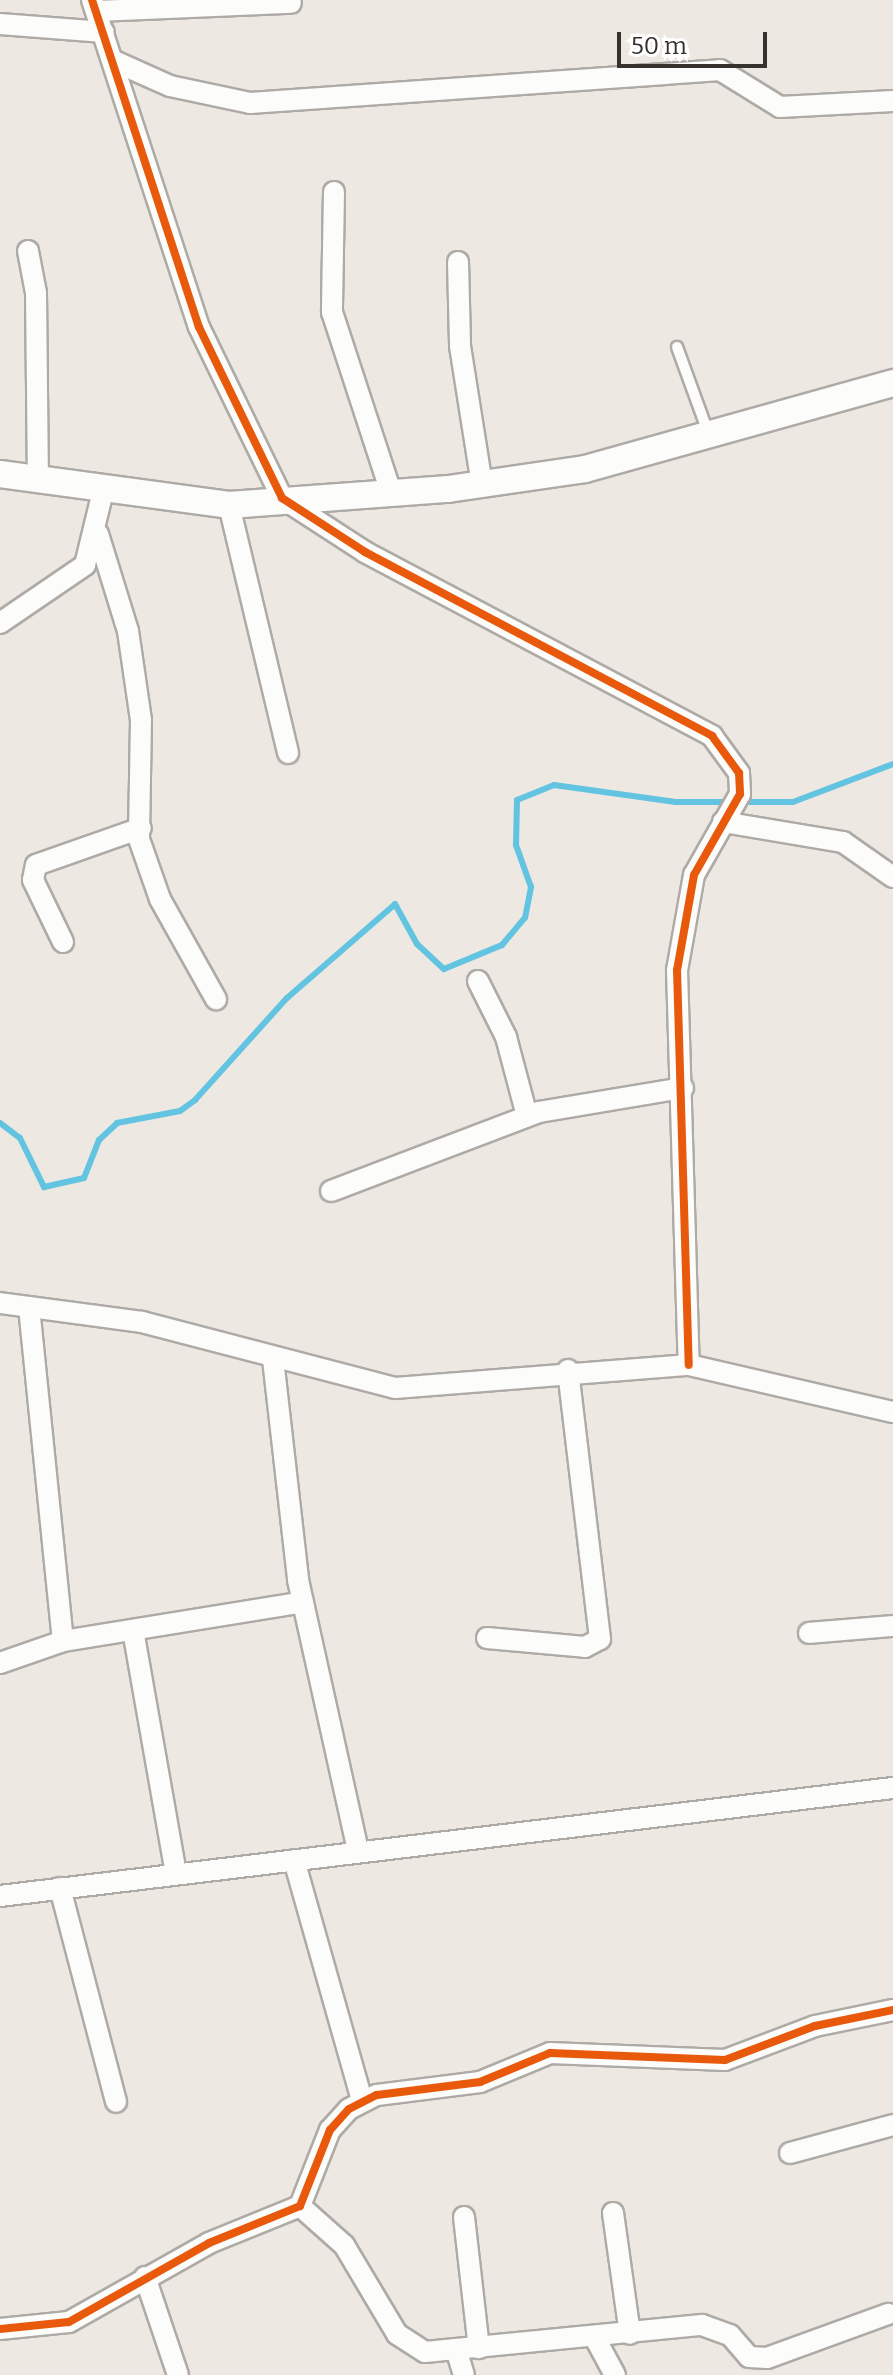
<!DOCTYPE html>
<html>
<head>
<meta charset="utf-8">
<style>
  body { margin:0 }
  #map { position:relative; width:893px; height:2375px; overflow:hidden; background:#ede8e2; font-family:Bitter,serif }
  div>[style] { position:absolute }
  .stream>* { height:6px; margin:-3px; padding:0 3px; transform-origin:3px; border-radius:3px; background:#62c4e1 }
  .roads { filter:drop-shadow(2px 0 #aeaaa6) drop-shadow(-2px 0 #aeaaa6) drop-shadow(0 2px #aeaaa6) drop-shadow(0 -2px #aeaaa6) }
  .service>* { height:10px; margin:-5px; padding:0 5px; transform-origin:5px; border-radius:5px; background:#fcfcfb }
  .minor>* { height:20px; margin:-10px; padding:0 10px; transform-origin:10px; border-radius:10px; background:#fcfcfb }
  .tertiary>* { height:26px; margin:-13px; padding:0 13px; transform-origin:13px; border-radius:13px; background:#fcfcfb }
  .cycleway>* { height:8px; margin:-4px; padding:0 4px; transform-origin:4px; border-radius:4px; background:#e8590c }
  span { translate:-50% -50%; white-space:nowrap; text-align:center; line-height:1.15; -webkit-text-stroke:6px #fff; paint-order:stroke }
  .scale { position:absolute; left:617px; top:32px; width:150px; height:36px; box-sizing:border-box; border:4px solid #35322e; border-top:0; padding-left:10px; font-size:24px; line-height:28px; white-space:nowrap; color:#35322e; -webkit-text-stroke:6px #fff; paint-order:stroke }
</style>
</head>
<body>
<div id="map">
  <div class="stream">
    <div style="left:0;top:1123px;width:25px;rotate:37deg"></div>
    <div style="left:20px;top:1138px;width:55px;rotate:63.9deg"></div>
    <div style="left:44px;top:1187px;width:41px;rotate:-12.7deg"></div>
    <div style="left:84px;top:1178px;width:41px;rotate:-68.5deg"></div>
    <div style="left:99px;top:1140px;width:25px;rotate:-43deg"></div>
    <div style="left:117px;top:1123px;width:64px;rotate:-10.8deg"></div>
    <div style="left:180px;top:1111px;width:19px;rotate:-36deg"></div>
    <div style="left:195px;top:1100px;width:137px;rotate:-48deg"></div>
    <div style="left:287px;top:998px;width:143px;rotate:-41deg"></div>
    <div style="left:395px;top:904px;width:46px;rotate:61.2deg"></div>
    <div style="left:417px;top:944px;width:37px;rotate:43deg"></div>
    <div style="left:444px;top:969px;width:63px;rotate:-22.5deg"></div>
    <div style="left:502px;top:945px;width:35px;rotate:-50deg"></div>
    <div style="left:525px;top:918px;width:32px;rotate:-79deg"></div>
    <div style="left:531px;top:887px;width:45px;rotate:-109.7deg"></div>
    <div style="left:516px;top:845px;width:45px;rotate:-88.7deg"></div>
    <div style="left:517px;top:800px;width:40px;rotate:-22deg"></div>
    <div style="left:554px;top:785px;width:123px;rotate:7.9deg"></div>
    <div style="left:676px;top:802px;width:117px"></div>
    <div style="left:793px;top:802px;width:107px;rotate:-20.8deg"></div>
  </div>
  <div class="roads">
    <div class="service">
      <div style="left:677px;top:347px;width:90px;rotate:70deg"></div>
    </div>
    <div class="minor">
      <div style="left:92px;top:0;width:344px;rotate:71.9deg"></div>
      <div style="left:199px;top:327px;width:190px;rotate:64.1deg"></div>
      <div style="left:282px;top:498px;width:99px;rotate:33deg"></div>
      <div style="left:365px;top:552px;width:393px;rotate:27.9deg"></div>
      <div style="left:712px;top:736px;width:46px;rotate:53.9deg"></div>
      <div style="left:739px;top:773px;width:21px;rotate:87deg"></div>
      <div style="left:740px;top:794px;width:93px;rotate:119.6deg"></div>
      <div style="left:694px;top:875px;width:97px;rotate:100.1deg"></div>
      <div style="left:677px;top:970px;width:395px;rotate:88.3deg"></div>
      <div style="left:97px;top:11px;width:194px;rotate:-2.4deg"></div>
      <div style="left:0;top:24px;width:104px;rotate:4.4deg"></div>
      <div style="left:114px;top:61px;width:61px;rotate:24.1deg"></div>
      <div style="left:170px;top:86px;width:82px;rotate:12deg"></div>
      <div style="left:250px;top:103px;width:471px;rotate:-4deg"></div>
      <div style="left:720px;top:70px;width:70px;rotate:31.7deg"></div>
      <div style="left:780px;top:107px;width:113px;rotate:-3deg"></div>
      <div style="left:334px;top:192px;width:120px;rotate:91deg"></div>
      <div style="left:332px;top:312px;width:189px;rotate:71.9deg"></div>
      <div style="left:28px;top:251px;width:43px;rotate:79.2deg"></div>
      <div style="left:36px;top:293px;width:186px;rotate:89.4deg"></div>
      <div style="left:458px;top:262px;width:84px;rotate:88.6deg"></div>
      <div style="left:460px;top:346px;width:141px;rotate:81deg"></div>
      <div style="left:229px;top:505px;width:255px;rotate:76.6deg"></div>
      <div style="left:98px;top:534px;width:102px;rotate:72.8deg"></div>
      <div style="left:128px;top:631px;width:90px;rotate:81.7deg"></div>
      <div style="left:141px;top:720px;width:119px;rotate:91deg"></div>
      <div style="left:139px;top:839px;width:64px;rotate:70.7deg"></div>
      <div style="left:160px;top:899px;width:115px;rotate:60.8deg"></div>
      <div style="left:0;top:623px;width:103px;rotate:-34.3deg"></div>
      <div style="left:85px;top:565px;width:76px;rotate:-76.3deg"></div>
      <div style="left:723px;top:822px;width:122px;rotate:9.5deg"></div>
      <div style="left:843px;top:842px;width:61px;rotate:35deg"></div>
      <div style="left:63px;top:942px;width:69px;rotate:-115.8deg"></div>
      <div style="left:33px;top:880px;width:15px;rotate:-79deg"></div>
      <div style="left:36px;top:865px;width:111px;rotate:-19.4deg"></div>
      <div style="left:478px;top:981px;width:63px;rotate:63.4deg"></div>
      <div style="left:506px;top:1037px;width:82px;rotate:75.1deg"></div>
      <div style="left:331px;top:1191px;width:222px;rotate:-20.8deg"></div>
      <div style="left:539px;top:1112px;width:146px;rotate:-9.5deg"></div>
      <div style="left:0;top:1303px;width:143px;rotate:7.6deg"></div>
      <div style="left:142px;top:1322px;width:261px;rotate:14.6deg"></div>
      <div style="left:395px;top:1388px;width:295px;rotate:-4.5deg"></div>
      <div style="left:689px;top:1365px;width:209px;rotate:13deg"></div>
      <div style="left:29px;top:1307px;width:336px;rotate:84.2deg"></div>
      <div style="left:273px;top:1359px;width:222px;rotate:83.5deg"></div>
      <div style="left:298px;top:1580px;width:278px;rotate:77.5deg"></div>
      <div style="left:133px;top:1630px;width:247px;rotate:80deg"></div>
      <div style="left:809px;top:1633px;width:84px;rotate:-4.8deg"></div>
      <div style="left:487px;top:1638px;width:98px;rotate:5.2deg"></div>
      <div style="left:585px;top:1647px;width:17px;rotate:-28deg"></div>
      <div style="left:600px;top:1639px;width:271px;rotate:-96.8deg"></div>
      <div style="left:0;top:1663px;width:67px;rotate:-19.2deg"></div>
      <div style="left:63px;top:1641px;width:243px;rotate:-9.2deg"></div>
      <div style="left:294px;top:1860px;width:250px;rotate:74.2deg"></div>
      <div style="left:60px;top:1888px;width:221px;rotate:75.3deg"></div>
      <div style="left:0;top:1896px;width:900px;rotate:-6.9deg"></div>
      <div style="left:790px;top:2153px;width:107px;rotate:-15.2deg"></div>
      <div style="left:300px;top:2206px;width:59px;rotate:41.6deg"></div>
      <div style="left:344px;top:2245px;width:104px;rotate:59.2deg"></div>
      <div style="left:397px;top:2334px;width:33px;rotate:33deg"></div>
      <div style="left:425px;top:2352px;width:278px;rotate:-5.6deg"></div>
      <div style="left:702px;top:2325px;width:30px;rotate:20deg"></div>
      <div style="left:730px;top:2335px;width:29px;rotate:49deg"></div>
      <div style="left:749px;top:2357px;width:18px;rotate:3deg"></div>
      <div style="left:767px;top:2358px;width:129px;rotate:-20deg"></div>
      <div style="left:613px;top:2213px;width:122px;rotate:82deg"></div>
      <div style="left:464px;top:2217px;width:132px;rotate:83.5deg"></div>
      <div style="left:145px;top:2277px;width:103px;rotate:71.4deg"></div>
      <div style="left:0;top:2329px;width:69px;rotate:-5.8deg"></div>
      <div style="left:69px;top:2322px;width:161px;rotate:-29.4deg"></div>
      <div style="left:209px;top:2243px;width:98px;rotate:-22.1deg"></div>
      <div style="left:300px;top:2206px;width:82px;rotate:-68.5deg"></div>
      <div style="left:330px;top:2130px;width:28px;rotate:-48deg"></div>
      <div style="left:349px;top:2109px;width:31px;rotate:-27deg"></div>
      <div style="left:377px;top:2095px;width:104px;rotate:-7.2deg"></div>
      <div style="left:480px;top:2082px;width:76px;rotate:-22.5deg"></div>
      <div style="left:550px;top:2053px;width:175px;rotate:2.3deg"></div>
      <div style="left:725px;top:2060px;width:96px;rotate:-20.7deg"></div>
      <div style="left:815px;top:2026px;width:80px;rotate:-11.6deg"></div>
      <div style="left:595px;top:2338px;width:42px;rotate:61.6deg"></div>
      <div style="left:456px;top:2349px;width:27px;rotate:73deg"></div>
    </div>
    <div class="tertiary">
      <div style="left:0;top:474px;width:231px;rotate:7.7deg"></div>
      <div style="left:229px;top:505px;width:220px;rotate:-4.2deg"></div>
      <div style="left:448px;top:489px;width:138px;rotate:-8.3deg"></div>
      <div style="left:585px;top:469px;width:320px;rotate:-15.6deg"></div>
    </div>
  </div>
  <div class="cycleway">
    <div style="left:92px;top:0;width:344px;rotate:71.9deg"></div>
    <div style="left:199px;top:327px;width:190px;rotate:64.1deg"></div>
    <div style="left:282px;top:498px;width:99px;rotate:33deg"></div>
    <div style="left:365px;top:552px;width:393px;rotate:27.9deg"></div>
    <div style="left:712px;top:736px;width:46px;rotate:53.9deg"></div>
    <div style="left:739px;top:773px;width:21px;rotate:87deg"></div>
    <div style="left:740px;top:794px;width:93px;rotate:119.6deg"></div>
    <div style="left:694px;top:875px;width:97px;rotate:100.1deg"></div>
    <div style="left:677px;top:970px;width:395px;rotate:88.3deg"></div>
    <div style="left:0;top:2329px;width:69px;rotate:-5.8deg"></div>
    <div style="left:69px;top:2322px;width:161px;rotate:-29.4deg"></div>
    <div style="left:209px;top:2243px;width:98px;rotate:-22.1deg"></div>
    <div style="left:300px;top:2206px;width:82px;rotate:-68.5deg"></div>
    <div style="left:330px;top:2130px;width:28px;rotate:-48deg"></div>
    <div style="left:349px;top:2109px;width:31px;rotate:-27deg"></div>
    <div style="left:377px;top:2095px;width:104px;rotate:-7.2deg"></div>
    <div style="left:480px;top:2082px;width:76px;rotate:-22.5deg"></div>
    <div style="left:550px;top:2053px;width:175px;rotate:2.3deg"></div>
    <div style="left:725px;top:2060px;width:96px;rotate:-20.7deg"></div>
    <div style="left:815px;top:2026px;width:80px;rotate:-11.6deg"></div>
  </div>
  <div class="scale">50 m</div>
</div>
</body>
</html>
